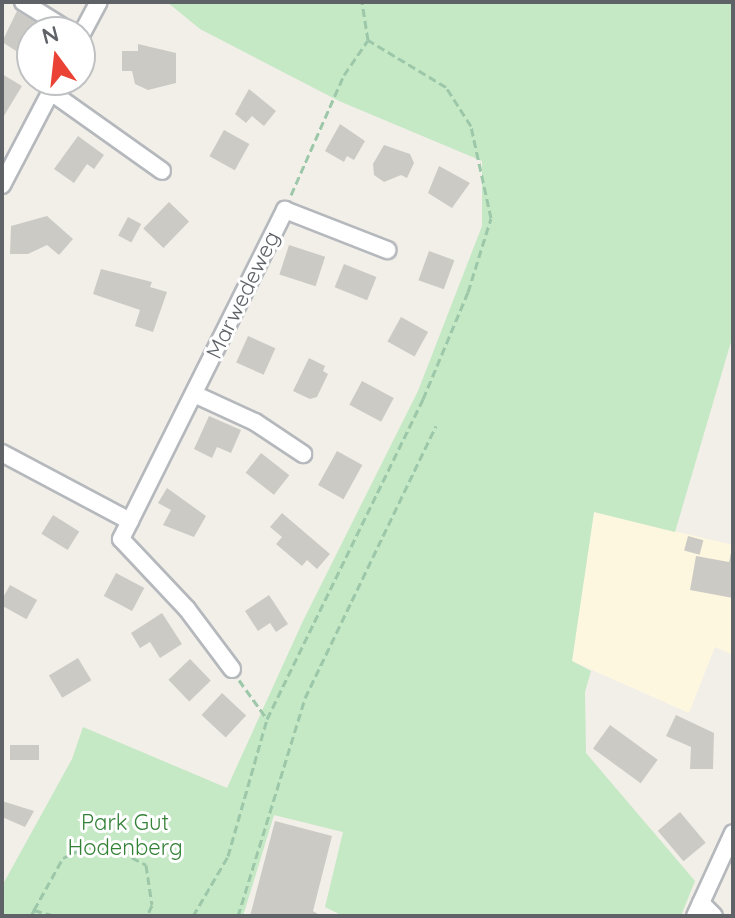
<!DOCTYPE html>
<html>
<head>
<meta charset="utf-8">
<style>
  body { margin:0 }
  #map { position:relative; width:735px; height:918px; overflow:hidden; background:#f1efe8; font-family:Quicksand,sans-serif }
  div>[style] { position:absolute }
  .commercial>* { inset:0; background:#fef7e0 }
  .green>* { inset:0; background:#c5e8c5 }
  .building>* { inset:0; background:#cccac5; transform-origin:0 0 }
  .path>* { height:3px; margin-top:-1.5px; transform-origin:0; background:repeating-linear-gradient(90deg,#9cc7a9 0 8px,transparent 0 12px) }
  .roads { filter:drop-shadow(2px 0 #b5b8bc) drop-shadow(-2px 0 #b5b8bc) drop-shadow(0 2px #b5b8bc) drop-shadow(0 -2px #b5b8bc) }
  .minor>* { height:16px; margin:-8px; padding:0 8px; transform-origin:8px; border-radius:8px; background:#fff }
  span { translate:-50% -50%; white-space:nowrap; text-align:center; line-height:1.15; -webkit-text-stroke:6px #fff; paint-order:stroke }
  .street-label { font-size:22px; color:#5f6368 }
  .park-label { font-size:22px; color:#348238 }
  .frame { position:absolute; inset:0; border:4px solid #5f6368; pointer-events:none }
  .north { position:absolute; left:16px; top:16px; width:80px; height:80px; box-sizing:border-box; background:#fff; border:2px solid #bfc1c3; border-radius:50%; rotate:345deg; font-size:22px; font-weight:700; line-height:32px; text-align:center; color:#5f6368 }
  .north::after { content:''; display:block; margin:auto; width:28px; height:36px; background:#ea4335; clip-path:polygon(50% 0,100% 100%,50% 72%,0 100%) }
</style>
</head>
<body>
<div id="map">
  <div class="commercial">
    <div style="clip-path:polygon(594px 512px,733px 545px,733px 655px,715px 647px,689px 713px,572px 661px)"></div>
  </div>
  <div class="green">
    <div style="clip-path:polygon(167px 2px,733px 2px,733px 335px,675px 532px,594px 512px,572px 661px,591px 671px,585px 692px,586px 753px,695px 881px,681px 916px,343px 916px,325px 907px,343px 832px,274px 815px,243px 916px,2px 916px,2px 886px,72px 759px,83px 727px,227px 788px,302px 623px,418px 391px,482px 226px,482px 161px,339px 101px,200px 29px)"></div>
  </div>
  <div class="building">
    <div style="clip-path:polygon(17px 11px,46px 29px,32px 32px,27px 58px,2px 42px)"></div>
    <div style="clip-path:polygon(138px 44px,176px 53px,176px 83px,148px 90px,135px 84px,132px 71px,122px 71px,122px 51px,138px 51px)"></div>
    <div style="clip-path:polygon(2px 74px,22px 86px,2px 119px)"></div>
    <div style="clip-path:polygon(249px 89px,276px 111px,264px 126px,252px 116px,246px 123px,235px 114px)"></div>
    <div style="clip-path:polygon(340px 124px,365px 141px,354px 160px,347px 156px,344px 162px,325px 151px)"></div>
    <div style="left:224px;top:130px;width:29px;height:30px;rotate:29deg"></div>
    <div style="clip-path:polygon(78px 136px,104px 155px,94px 169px,87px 164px,74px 183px,54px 169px)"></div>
    <div style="clip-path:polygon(384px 145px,410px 154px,414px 163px,407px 178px,401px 175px,384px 182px,374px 175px,373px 164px)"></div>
    <div style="clip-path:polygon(439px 166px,470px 183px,452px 208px,428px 193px)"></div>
    <div style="left:169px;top:202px;width:28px;height:37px;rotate:44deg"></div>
    <div style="clip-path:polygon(47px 216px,73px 239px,59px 255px,47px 245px,28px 254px,10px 254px,11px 226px)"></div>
    <div style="left:128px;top:217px;width:15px;height:21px;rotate:28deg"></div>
    <div style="left:289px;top:245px;width:38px;height:31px;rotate:18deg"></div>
    <div style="left:429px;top:251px;width:27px;height:31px;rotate:20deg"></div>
    <div style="left:344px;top:264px;width:35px;height:25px;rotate:22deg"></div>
    <div style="clip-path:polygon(101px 269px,152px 282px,150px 287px,167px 292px,153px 332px,135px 326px,140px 310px,93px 294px)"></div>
    <div style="left:401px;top:317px;width:31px;height:28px;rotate:29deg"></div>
    <div style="left:248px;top:336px;width:30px;height:29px;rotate:24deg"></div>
    <div style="clip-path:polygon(309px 358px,325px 366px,323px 371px,328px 374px,317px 397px,310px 399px,293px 391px)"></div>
    <div style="left:362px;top:381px;width:36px;height:27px;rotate:28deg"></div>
    <div style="clip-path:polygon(209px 416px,241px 430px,231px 453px,217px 447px,212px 458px,194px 449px)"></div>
    <div style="left:337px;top:451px;width:29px;height:39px;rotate:29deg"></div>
    <div style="left:261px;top:453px;width:36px;height:25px;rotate:38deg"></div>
    <div style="clip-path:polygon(167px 488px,206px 516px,194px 537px,163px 525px,171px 510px,158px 503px)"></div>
    <div style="clip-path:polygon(282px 513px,330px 554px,317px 569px,307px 560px,302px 566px,276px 544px,282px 537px,270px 527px)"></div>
    <div style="left:53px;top:515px;width:31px;height:22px;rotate:32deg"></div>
    <div style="left:688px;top:536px;width:16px;height:15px;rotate:15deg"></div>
    <div style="clip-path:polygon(732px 548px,733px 598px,690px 590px,696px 556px,729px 562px)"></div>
    <div style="left:116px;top:573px;width:32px;height:26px;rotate:28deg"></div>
    <div style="left:10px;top:585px;width:31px;height:22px;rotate:29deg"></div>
    <div style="clip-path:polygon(269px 595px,288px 624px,276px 632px,270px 623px,258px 631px,245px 611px)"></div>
    <div style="clip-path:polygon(162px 613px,182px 644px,160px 658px,150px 642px,140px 648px,131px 633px)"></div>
    <div style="left:78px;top:658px;width:26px;height:34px;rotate:59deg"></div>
    <div style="left:190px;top:659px;width:30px;height:30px;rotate:46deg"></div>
    <div style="left:222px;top:693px;width:33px;height:30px;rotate:43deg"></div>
    <div style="clip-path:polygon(676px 715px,714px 733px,713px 769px,690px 769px,691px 747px,666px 736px)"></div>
    <div style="left:610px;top:725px;width:59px;height:29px;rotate:36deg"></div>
    <div style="left:39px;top:745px;width:15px;height:29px;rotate:90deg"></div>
    <div style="clip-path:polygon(2px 801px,34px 811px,25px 827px,2px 817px)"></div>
    <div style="left:680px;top:812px;width:40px;height:29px;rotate:50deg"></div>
    <div style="clip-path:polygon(275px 821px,332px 836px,313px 911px,321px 916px,250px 916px)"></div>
  </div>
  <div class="path">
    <div style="left:291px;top:195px;width:131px;rotate:-66.2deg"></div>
    <div style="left:344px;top:75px;width:42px;rotate:-55.6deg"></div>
    <div style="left:368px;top:40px;width:38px;rotate:-99deg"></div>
    <div style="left:239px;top:680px;width:48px;rotate:54.3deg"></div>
    <div style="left:34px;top:910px;width:60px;rotate:-60.9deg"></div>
    <div style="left:63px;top:858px;width:28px;rotate:-26deg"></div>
    <div style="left:88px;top:846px;width:34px;rotate:10deg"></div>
    <div style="left:121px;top:852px;width:28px;rotate:27deg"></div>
    <div style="left:146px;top:865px;width:40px;rotate:81.5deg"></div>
    <div style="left:152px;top:905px;width:12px;rotate:114deg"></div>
    <div style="left:31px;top:916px;width:7px;rotate:-63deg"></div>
    <div style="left:34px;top:910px;width:22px;rotate:16deg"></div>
    <div style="left:193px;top:916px;width:69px;rotate:-59.7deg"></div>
    <div style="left:228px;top:856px;width:142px;rotate:-74.1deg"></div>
    <div style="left:267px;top:719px;width:356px;rotate:-64deg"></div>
    <div style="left:423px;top:399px;width:116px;rotate:-67.2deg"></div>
    <div style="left:468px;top:292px;width:77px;rotate:-72.7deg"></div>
    <div style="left:491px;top:218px;width:94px;rotate:-102.3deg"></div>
    <div style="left:471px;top:126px;width:46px;rotate:-122.7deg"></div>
    <div style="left:446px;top:87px;width:91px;rotate:-148.9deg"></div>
    <div style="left:238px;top:916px;width:228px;rotate:-72.9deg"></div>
    <div style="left:305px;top:698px;width:302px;rotate:-64.3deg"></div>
  </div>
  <div class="roads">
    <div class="minor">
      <div style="left:23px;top:2px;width:57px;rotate:32deg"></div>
      <div style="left:80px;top:37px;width:40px;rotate:-62deg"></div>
      <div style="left:51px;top:92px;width:136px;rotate:35.4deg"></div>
      <div style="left:2px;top:185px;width:119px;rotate:-62.4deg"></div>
      <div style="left:194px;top:394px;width:67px;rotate:24.7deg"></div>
      <div style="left:255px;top:422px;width:58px;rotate:33.7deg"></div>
      <div style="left:2px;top:453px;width:145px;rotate:28deg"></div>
      <div style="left:232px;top:669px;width:75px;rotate:-126.9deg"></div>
      <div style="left:187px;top:609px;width:96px;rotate:-133.3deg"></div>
      <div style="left:121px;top:539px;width:368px;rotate:-63.5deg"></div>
      <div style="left:285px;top:210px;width:110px;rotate:21.4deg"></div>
      <div style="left:701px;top:903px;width:18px;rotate:45deg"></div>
      <div style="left:695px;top:916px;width:91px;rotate:-65.4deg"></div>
    </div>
  </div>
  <div class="street-label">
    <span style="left:243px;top:295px;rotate:-64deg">Marwedeweg</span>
  </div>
  <div class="park-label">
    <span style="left:125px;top:835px">Park Gut<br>Hodenberg</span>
  </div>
  <div class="frame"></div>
  <div class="north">N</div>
</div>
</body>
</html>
